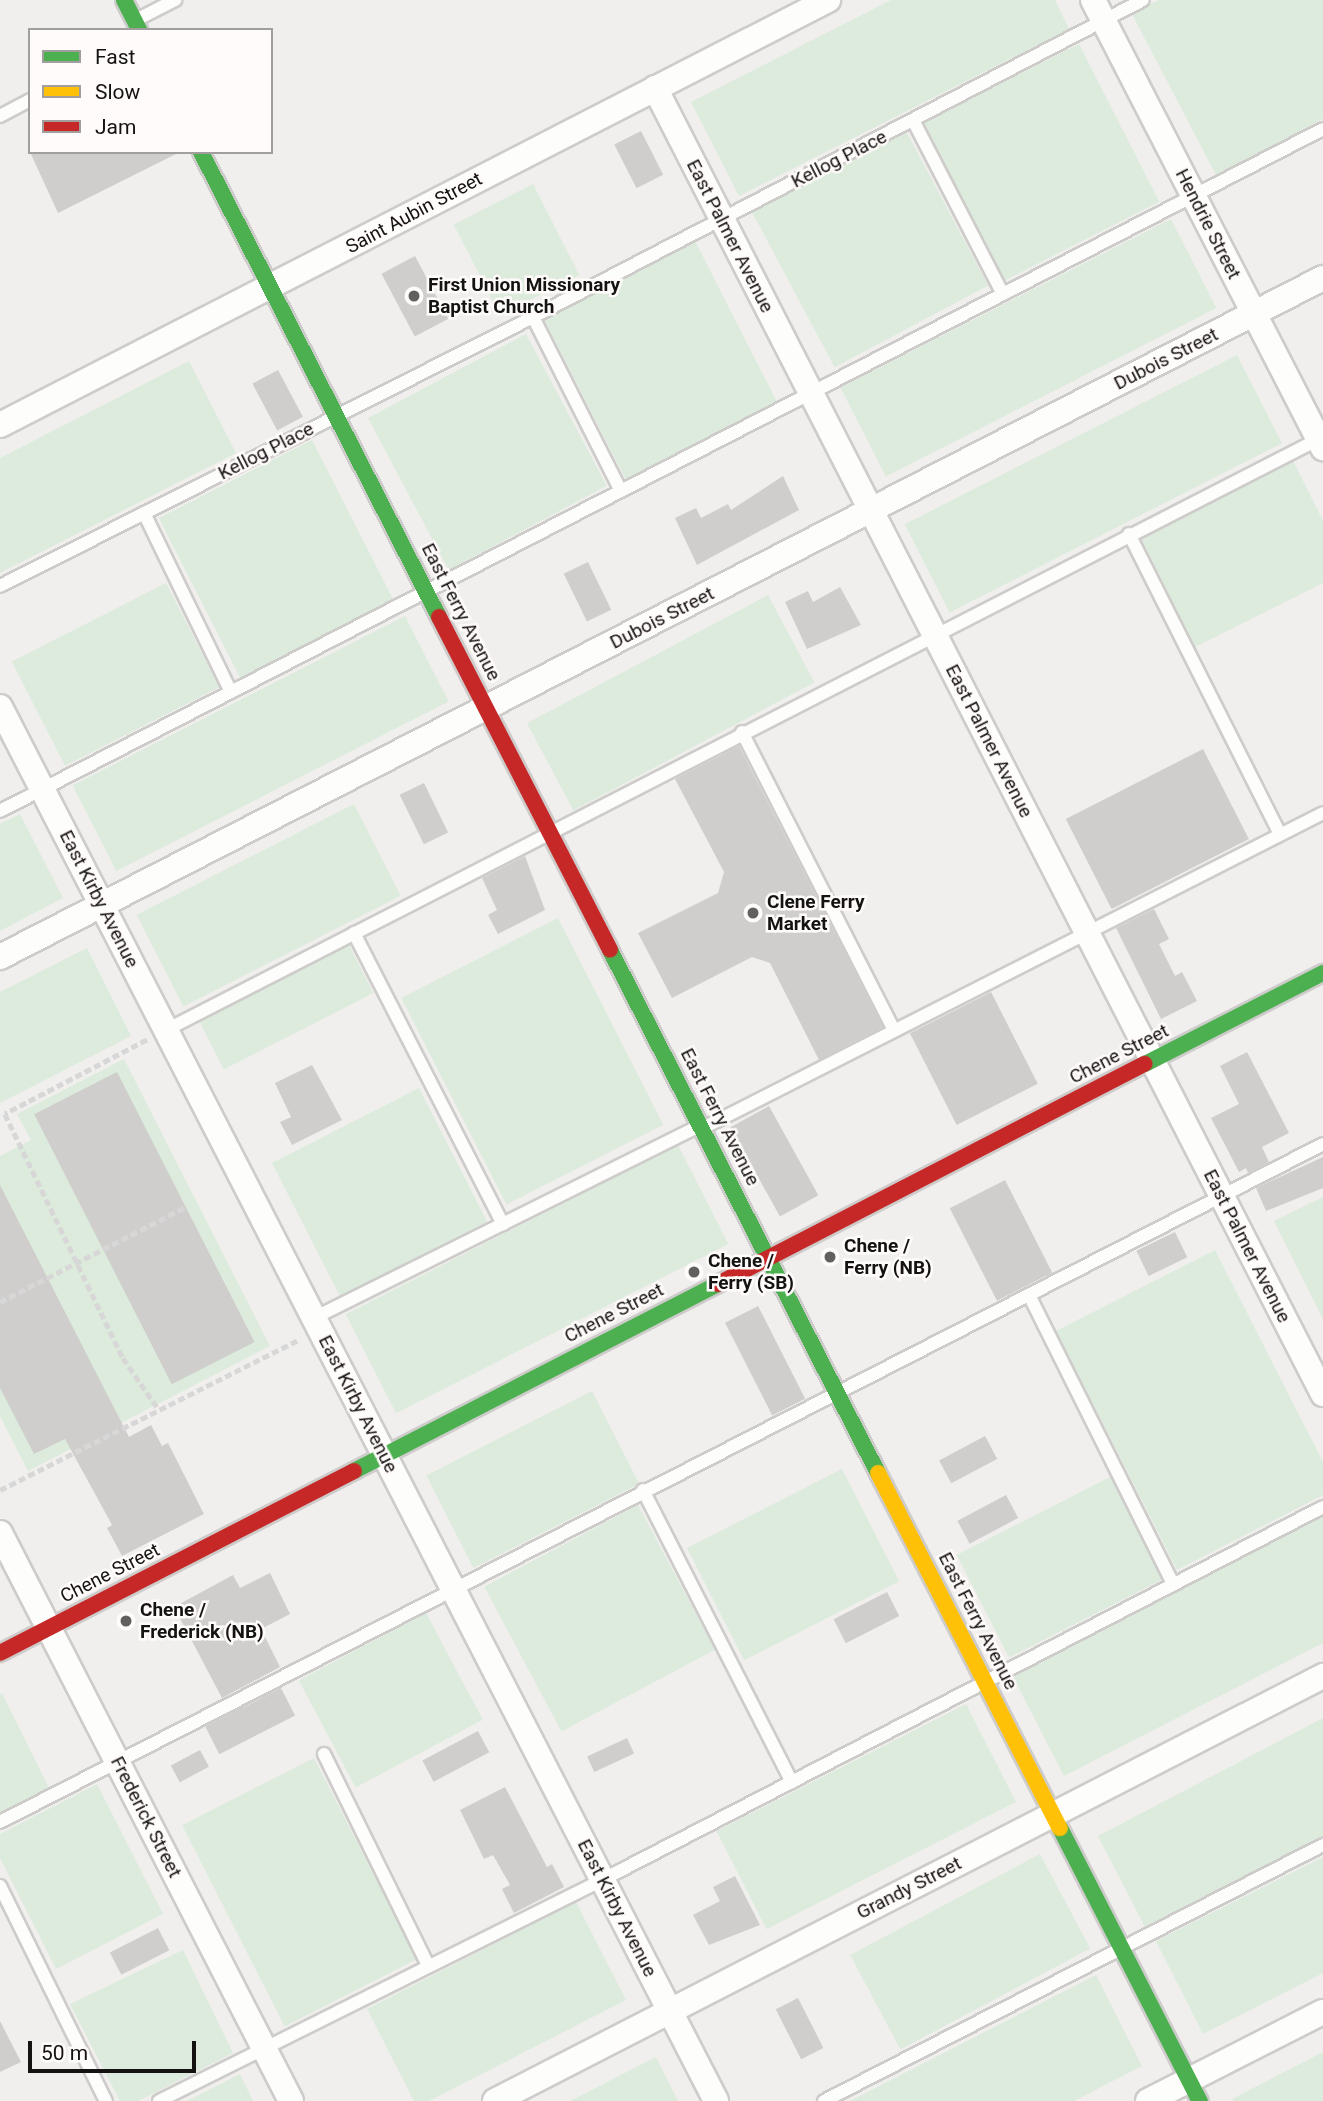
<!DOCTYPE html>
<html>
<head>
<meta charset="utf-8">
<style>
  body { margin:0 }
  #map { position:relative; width:1323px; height:2101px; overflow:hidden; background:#f1efed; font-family:Roboto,sans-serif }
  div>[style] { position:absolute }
  .green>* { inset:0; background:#dcebdc; transform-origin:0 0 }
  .building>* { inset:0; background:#d0cecd; transform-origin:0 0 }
  .path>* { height:4.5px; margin-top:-2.25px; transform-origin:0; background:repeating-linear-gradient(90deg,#d8d7d7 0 7px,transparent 0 10.5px) }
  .roads { filter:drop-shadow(2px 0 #cecccb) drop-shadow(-2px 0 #cecccb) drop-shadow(0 2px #cecccb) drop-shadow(0 -2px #cecccb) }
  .lane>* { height:12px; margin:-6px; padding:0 6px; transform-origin:6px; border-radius:6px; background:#fdfdfc }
  .street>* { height:24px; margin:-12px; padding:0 12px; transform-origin:12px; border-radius:12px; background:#fdfdfc }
  .fast>* { height:16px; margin:-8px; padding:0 8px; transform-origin:8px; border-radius:8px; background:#4caf50 }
  .slow>* { height:16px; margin:-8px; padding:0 8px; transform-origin:8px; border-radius:8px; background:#ffc107 }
  .jam>* { height:16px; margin:-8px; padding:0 8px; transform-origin:8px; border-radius:8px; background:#c62828 }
  .dots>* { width:19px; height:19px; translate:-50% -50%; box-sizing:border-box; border:4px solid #fffbfa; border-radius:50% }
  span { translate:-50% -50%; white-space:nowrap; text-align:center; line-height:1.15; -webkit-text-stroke:5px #fffbfa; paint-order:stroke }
  .street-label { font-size:19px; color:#151312 }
  .poi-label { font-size:19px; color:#151312; font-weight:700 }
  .left { translate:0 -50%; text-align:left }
  .legend { position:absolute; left:28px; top:28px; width:245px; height:126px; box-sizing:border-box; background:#fffbfa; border:2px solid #a19e9d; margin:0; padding:9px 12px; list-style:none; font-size:21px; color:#151312 }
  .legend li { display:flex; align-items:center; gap:14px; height:35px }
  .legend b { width:35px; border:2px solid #a19e9d }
  .scale { position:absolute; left:28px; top:2041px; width:168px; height:32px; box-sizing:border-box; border:4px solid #151312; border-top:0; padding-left:9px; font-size:21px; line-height:24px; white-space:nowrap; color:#151312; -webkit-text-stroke:5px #fffbfa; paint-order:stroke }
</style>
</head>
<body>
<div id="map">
  <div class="green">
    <div style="clip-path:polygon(891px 0,1055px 0,1069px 29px,739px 196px,691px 102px)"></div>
    <div style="clip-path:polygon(1159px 0,1323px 0,1323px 119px,1216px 175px,1132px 14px)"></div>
    <div style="left:1079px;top:44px;width:177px;height:174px;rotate:63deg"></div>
    <div style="left:906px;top:131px;width:175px;height:174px;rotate:62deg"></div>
    <div style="left:533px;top:184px;width:102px;height:89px;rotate:63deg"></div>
    <div style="left:1171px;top:219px;width:100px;height:371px;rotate:63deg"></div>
    <div style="left:695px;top:241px;width:181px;height:170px;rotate:63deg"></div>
    <div style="left:526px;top:334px;width:172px;height:179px;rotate:62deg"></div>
    <div style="left:1237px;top:355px;width:99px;height:373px;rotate:63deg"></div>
    <div style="clip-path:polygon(189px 361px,236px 453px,0 573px,0 458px)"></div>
    <div style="left:312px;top:440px;width:179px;height:172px;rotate:63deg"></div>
    <div style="clip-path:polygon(1292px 459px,1323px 521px,1323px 583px,1195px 647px,1140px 536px)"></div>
    <div style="left:166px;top:583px;width:117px;height:173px;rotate:63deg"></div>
    <div style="left:768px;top:595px;width:99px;height:273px;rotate:62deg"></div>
    <div style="left:405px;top:616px;width:96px;height:373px;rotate:63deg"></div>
    <div style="left:354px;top:804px;width:103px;height:244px;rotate:63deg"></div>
    <div style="clip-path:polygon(20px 814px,63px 898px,0 931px,0 824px)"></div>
    <div style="left:558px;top:918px;width:232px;height:176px;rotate:63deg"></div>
    <div style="left:349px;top:945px;width:54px;height:168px;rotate:63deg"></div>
    <div style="clip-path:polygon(87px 948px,131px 1036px,0 1103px,0 992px)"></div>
    <div style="clip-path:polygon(124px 1059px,270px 1346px,28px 1471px,0 1416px,0 1156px,31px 1140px,17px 1114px)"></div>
    <div style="left:419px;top:1088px;width:150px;height:165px;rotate:63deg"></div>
    <div style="left:678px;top:1145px;width:111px;height:373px;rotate:63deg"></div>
    <div style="clip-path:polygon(1323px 1197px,1323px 1319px,1274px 1221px)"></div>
    <div style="clip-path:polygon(1215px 1250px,1323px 1462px,1323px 1495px,1177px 1570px,1056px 1331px)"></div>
    <div style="left:592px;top:1391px;width:104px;height:186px;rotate:63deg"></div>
    <div style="left:842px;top:1469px;width:126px;height:174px;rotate:63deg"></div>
    <div style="left:1110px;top:1477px;width:115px;height:172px;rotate:63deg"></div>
    <div style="left:638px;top:1505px;width:164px;height:174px;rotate:62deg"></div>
    <div style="clip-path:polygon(1323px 1516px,1323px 1643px,1064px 1776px,1013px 1677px)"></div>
    <div style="left:426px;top:1613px;width:121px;height:144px;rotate:62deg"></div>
    <div style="clip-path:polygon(2px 1693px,49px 1788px,0 1813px,0 1695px)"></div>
    <div style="left:966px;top:1704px;width:110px;height:280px;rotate:63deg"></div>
    <div style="clip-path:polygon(1323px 1718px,1323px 1837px,1146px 1929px,1098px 1836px)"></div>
    <div style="left:314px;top:1758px;width:226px;height:148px;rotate:63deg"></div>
    <div style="clip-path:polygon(97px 1784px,163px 1914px,56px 1969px,0 1858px,0 1834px)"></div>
    <div style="left:1040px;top:1854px;width:107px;height:215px;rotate:62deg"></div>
    <div style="clip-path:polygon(1323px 1857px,1323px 1973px,1203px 2034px,1156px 1941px)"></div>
    <div style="clip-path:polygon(576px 1902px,626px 2000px,429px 2101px,414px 2101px,367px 2009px)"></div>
    <div style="clip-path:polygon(183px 1950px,233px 2053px,138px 2101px,120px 2101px,70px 2004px)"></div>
    <div style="clip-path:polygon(1096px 1975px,1142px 2066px,1074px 2101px,850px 2101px)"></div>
    <div style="clip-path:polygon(1323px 2052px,1323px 2101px,1234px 2101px,1232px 2099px)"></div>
    <div style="clip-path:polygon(656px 2057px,678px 2101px,570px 2101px)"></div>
    <div style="clip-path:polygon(240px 2074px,253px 2101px,187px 2101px)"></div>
  </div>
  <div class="building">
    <div style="left:641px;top:131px;width:49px;height:30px;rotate:63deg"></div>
    <div style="clip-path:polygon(30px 152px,180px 152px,58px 213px)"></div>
    <div style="left:415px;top:256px;width:71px;height:38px;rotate:62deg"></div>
    <div style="left:278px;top:370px;width:53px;height:29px;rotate:62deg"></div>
    <div style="clip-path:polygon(783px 476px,799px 510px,697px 565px,675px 518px,696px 508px,701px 518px,728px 504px,731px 510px)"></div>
    <div style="left:588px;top:562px;width:53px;height:27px;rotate:64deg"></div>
    <div style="clip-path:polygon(840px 587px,861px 625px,807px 649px,785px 602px,808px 591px,813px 602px)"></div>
    <div style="clip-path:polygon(739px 746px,883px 1027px,819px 1060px,770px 963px,752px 957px,672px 998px,638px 933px,718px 893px,724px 872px,675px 779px)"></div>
    <div style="left:1203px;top:749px;width:101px;height:154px;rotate:63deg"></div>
    <div style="left:424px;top:783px;width:55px;height:27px;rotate:64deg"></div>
    <div style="clip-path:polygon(525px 856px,545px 910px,498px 934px,488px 915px,497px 910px,482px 878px)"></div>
    <div style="clip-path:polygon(1154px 909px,1169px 939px,1159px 944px,1175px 976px,1182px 972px,1197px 1001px,1161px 1019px,1116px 928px)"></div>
    <div style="left:991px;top:992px;width:103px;height:91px;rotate:63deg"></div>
    <div style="clip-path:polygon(1247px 1052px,1289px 1133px,1262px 1147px,1269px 1162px,1248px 1173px,1246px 1168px,1239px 1172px,1211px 1118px,1239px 1104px,1220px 1066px)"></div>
    <div style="clip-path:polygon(312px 1065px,342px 1120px,292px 1145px,280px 1122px,291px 1117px,275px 1083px)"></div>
    <div style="left:117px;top:1072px;width:303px;height:93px;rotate:63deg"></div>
    <div style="left:769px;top:1106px;width:102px;height:44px;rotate:61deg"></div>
    <div style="clip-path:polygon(1323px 1157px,1323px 1188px,1266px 1211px,1256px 1188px)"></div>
    <div style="left:1005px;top:1180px;width:104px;height:62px;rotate:63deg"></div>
    <div style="clip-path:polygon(0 1185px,129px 1437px,151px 1425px,162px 1446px,168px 1443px,204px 1514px,122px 1556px,107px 1528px,112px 1525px,65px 1439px,34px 1454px,0 1388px)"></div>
    <div style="left:1175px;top:1232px;width:28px;height:43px;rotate:64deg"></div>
    <div style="left:758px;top:1306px;width:104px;height:37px;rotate:63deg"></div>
    <div style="left:985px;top:1436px;width:26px;height:52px;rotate:62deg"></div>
    <div style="left:1006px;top:1495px;width:26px;height:55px;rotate:62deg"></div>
    <div style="clip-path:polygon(270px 1573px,290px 1614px,261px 1629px,280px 1667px,222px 1698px,174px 1607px,233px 1575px,240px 1588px)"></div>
    <div style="left:887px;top:1592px;width:27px;height:60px;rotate:63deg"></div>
    <div style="left:281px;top:1688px;width:31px;height:85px;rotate:63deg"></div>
    <div style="left:478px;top:1731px;width:24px;height:63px;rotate:62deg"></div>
    <div style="left:627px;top:1738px;width:17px;height:44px;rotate:65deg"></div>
    <div style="left:200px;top:1750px;width:19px;height:33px;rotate:62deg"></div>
    <div style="clip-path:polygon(505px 1787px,547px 1867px,552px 1864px,564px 1887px,514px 1913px,502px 1889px,510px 1885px,493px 1855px,484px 1859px,460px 1810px)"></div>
    <div style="clip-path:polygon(735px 1876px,760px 1925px,709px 1945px,693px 1915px,720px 1901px,713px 1887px)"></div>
    <div style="left:158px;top:1928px;width:25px;height:54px;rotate:63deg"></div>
    <div style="left:798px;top:1998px;width:56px;height:25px;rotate:63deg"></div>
    <div style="clip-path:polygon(0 2021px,21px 2062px,0 2072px)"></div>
  </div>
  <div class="path">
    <div style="left:147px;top:1040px;width:160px;rotate:152.5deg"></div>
    <div style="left:5px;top:1114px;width:271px;rotate:64.2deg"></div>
    <div style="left:123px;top:1358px;width:63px;rotate:55.3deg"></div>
    <div style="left:0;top:1302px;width:209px;rotate:-27.1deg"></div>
    <div style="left:0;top:1490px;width:336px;rotate:-26.7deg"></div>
  </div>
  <div class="roads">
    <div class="lane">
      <div style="left:138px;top:19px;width:42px;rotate:-27.2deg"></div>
      <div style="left:0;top:116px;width:34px;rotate:-28deg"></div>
      <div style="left:913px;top:120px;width:196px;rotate:62.7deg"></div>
      <div style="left:533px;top:317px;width:195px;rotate:63.2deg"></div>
      <div style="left:144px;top:513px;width:199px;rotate:64.1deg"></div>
      <div style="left:1129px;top:534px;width:336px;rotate:63.3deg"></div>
      <div style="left:0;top:586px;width:597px;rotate:-26.78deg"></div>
      <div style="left:533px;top:317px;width:687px;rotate:-27.46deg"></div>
      <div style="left:742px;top:732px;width:335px;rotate:63deg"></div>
      <div style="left:0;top:811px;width:1488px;rotate:-27.27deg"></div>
      <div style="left:354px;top:933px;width:327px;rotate:62.9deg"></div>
      <div style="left:166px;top:1030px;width:1298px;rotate:-27.14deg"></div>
      <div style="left:703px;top:1128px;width:695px;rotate:-26.93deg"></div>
      <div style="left:1029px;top:1295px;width:323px;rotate:63.5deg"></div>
      <div style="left:314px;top:1318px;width:428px;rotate:-26.5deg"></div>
      <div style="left:643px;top:1490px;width:328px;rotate:63deg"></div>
      <div style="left:324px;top:1754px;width:235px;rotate:63.8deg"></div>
      <div style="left:0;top:1822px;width:1487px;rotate:-27.13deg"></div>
      <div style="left:0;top:1886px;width:240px;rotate:63.8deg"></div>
      <div style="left:159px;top:2101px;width:495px;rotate:-26.5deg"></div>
      <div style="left:602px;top:1880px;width:812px;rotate:-27.35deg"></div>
      <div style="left:824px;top:2101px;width:561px;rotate:-27.16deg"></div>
    </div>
    <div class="street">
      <div style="left:1093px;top:0;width:504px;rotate:62.82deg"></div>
      <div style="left:655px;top:88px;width:1467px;rotate:62.91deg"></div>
      <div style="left:0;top:425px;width:931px;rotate:-27.17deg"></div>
      <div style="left:0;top:707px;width:1567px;rotate:62.81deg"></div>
      <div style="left:0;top:957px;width:1487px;rotate:-27.17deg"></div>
      <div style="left:0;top:1533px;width:638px;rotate:62.87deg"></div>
      <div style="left:495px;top:2101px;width:931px;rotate:-27.17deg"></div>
      <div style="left:1148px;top:2101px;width:196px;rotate:-27deg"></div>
    </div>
    <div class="fast">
      <div style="left:124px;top:0;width:34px;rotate:63deg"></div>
      <div style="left:201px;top:152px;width:522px;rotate:62.9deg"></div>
      <div style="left:610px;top:950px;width:588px;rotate:62.87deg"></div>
      <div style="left:1145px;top:1064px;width:200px;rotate:-27.1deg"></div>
      <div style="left:354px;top:1471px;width:409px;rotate:-27.2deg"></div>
      <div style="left:1060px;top:1828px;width:307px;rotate:62.9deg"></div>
    </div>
    <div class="slow">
      <div style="left:878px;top:1473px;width:399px;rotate:62.9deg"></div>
    </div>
    <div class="jam">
      <div style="left:439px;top:617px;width:374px;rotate:62.8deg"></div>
      <div style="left:718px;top:1284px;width:480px;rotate:-27.3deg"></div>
      <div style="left:0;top:1653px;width:398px;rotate:-27.2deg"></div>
    </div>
  </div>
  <div class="dots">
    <div style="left:414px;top:296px;background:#62605f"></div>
    <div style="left:753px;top:913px;background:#62605f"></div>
    <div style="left:830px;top:1257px;background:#62605f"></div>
    <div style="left:694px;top:1272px;background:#62605f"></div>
    <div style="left:126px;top:1621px;background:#62605f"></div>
  </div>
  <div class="street-label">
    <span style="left:839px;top:159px;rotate:-27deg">Kellog Place</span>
    <span style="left:414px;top:213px;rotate:-28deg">Saint Aubin Street</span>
    <span style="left:1208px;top:224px;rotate:63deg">Hendrie Street</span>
    <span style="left:730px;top:236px;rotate:63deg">East Palmer Avenue</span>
    <span style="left:1166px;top:359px;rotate:-27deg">Dubois Street</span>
    <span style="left:266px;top:451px;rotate:-27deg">Kellog Place</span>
    <span style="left:461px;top:612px;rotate:63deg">East Ferry Avenue</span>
    <span style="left:662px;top:618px;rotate:-27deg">Dubois Street</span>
    <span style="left:989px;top:741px;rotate:63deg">East Palmer Avenue</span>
    <span style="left:99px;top:899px;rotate:63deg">East Kirby Avenue</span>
    <span style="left:1119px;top:1054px;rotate:-27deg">Chene Street</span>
    <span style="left:720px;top:1117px;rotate:63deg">East Ferry Avenue</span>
    <span style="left:1247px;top:1246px;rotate:63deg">East Palmer Avenue</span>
    <span style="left:614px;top:1313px;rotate:-27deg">Chene Street</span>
    <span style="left:358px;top:1404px;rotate:63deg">East Kirby Avenue</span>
    <span style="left:110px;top:1573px;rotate:-27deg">Chene Street</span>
    <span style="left:978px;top:1621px;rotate:63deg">East Ferry Avenue</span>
    <span style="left:146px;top:1817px;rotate:63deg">Frederick Street</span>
    <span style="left:909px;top:1888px;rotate:-27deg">Grandy Street</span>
    <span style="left:617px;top:1908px;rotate:63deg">East Kirby Avenue</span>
  </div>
  <div class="poi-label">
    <span class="left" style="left:428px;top:296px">First Union Missionary<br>Baptist Church</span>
    <span class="left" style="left:767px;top:913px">Clene Ferry<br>Market</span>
    <span class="left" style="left:844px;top:1257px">Chene /<br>Ferry (NB)</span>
    <span class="left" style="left:708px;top:1272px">Chene /<br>Ferry (SB)</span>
    <span class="left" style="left:140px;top:1621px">Chene /<br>Frederick (NB)</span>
  </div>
  <ul class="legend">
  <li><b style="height:9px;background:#4caf50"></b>Fast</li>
  <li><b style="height:9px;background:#ffc107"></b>Slow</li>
  <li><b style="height:9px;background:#c62828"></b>Jam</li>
  </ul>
  <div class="scale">50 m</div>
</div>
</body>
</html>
